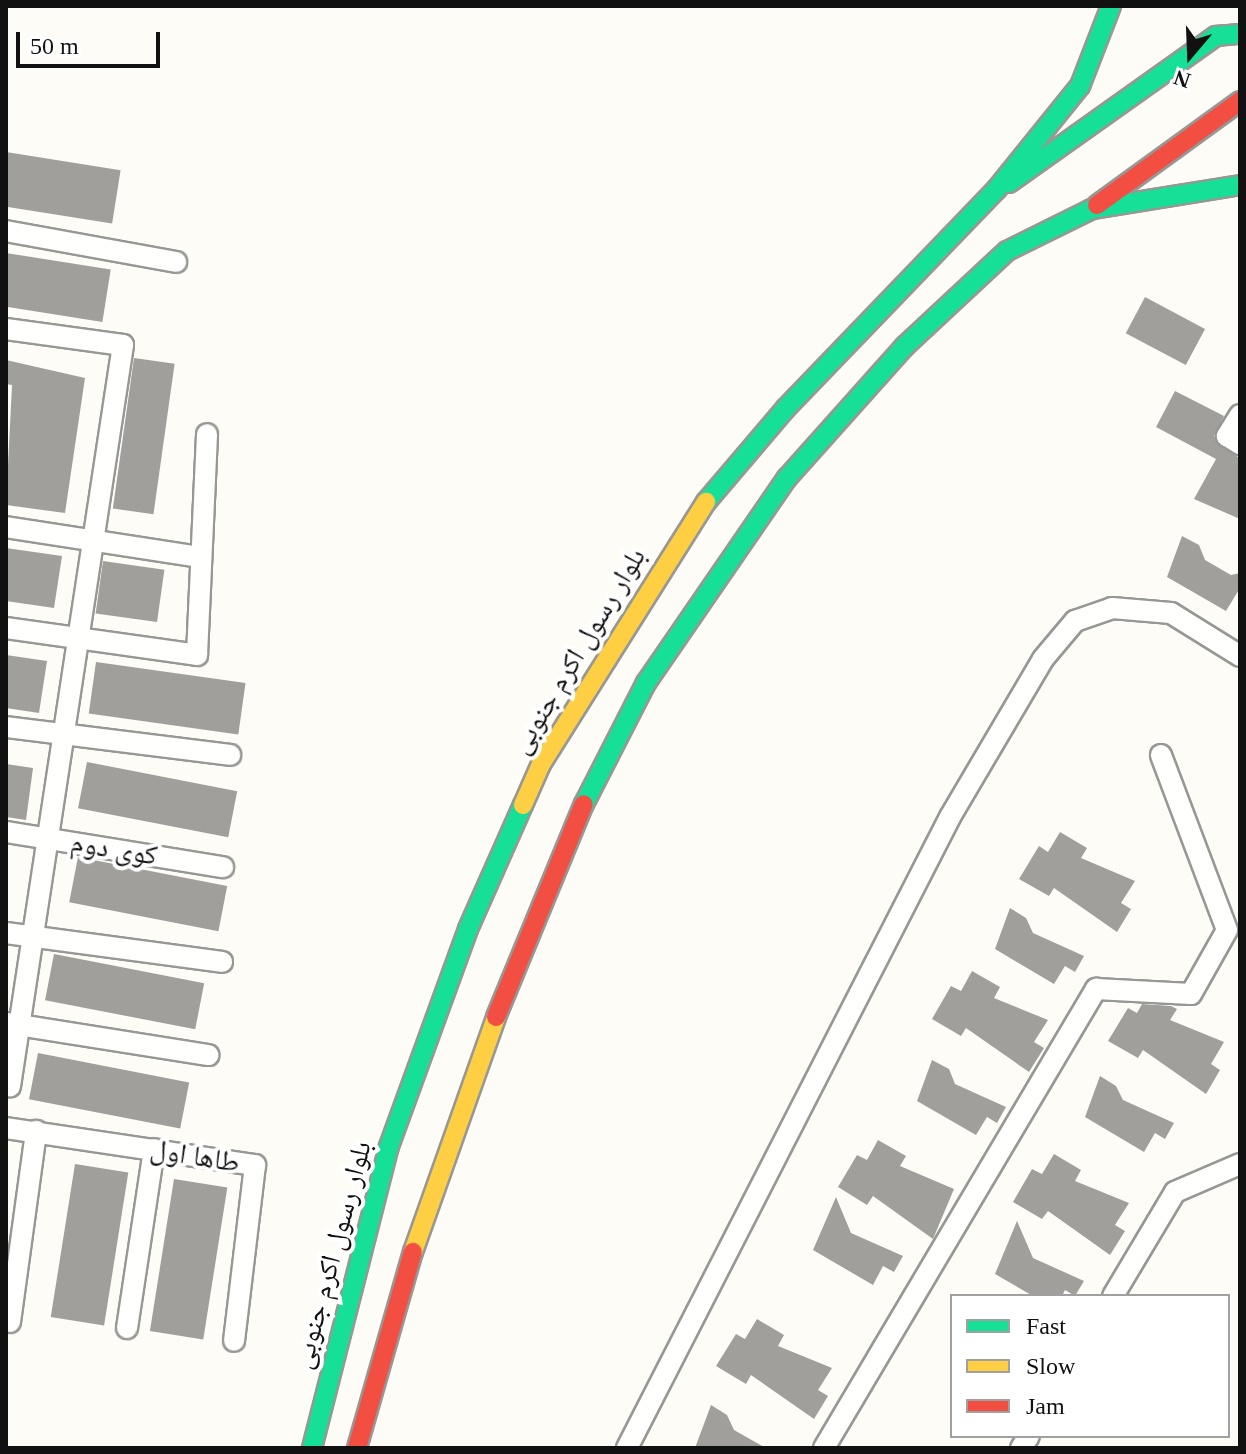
<!DOCTYPE html>
<html>
<head>
<meta charset="utf-8">
<style>
  body { margin:0 }
  #map { position:relative; width:1246px; height:1454px; overflow:hidden; background:#fdfcf7; font-family:"Times New Roman","Noto Naskh Arabic",serif }
  div>[style] { position:absolute }
  .building>* { inset:0; background:#a19f9c; transform-origin:0 0 }
  .roads { filter:drop-shadow(2px 0 #979795) drop-shadow(-2px 0 #979795) drop-shadow(0 2px #979795) drop-shadow(0 -2px #979795) }
  .street>* { height:20px; margin:-10px; padding:0 10px; transform-origin:10px; border-radius:10px; background:#fffffe }
  .fast>* { height:18px; margin:-9px; padding:0 9px; transform-origin:9px; border-radius:9px; background:#16e098 }
  .slow>* { height:18px; margin:-9px; padding:0 9px; transform-origin:9px; border-radius:9px; background:#ffcf43 }
  .jam>* { height:18px; margin:-9px; padding:0 9px; transform-origin:9px; border-radius:9px; background:#f24e42 }
  span { translate:-50% -50%; white-space:nowrap; text-align:center; line-height:1.15; -webkit-text-stroke:8px #fff; paint-order:stroke }
  .street-label { font-size:28px; color:#111 }
  .frame { position:absolute; inset:0; border:8px solid #111; pointer-events:none }
  .legend { position:absolute; left:950px; top:1294px; width:280px; height:144px; box-sizing:border-box; background:#fff; border:2px solid #a0a0a0; margin:0; padding:10px 14px; list-style:none; font-size:24px; color:#111 }
  .legend li { display:flex; align-items:center; gap:16px; height:40px }
  .legend b { width:40px; border:2px solid #a0a0a0 }
  .north { position:absolute; left:1150px; top:16px; width:80px; height:80px; -webkit-text-stroke:6px #fff; paint-order:stroke; rotate:199deg; font-size:22px; font-weight:700; line-height:32px; text-align:center; color:#111 }
  .north::after { content:''; display:block; margin:auto; width:28px; height:36px; background:#111; clip-path:polygon(50% 0,100% 100%,50% 72%,0 100%) }
  .scale { position:absolute; left:16px; top:32px; width:144px; height:36px; box-sizing:border-box; border:4px solid #111; border-top:0; padding-left:10px; font-size:24px; line-height:28px; white-space:nowrap; color:#111; -webkit-text-stroke:6px #fff; paint-order:stroke }
</style>
</head>
<body>
<div id="map">
  <div class="building">
    <div style="left:6px;top:152px;width:116px;height:54px;rotate:9deg"></div>
    <div style="left:6px;top:253px;width:106px;height:53px;rotate:9deg"></div>
    <div style="left:1145px;top:297px;width:68px;height:41px;rotate:28deg"></div>
    <div style="left:134px;top:358px;width:41px;height:152px;rotate:8deg"></div>
    <div style="clip-path:polygon(6px 360px,85px 378px,65px 513px,6px 505px,12px 385px,6px 384px)"></div>
    <div style="clip-path:polygon(1175px 391px,1224px 416px,1214px 436px,1240px 459px,1240px 519px,1194px 499px,1216px 459px,1156px 427px)"></div>
    <div style="clip-path:polygon(1182px 536px,1199px 545px,1205px 560px,1231px 575px,1240px 573px,1240px 588px,1226px 611px,1167px 577px)"></div>
    <div style="clip-path:polygon(6px 548px,62px 556px,54px 608px,6px 601px)"></div>
    <div style="left:103px;top:561px;width:62px;height:53px;rotate:8deg"></div>
    <div style="clip-path:polygon(6px 655px,47px 661px,39px 713px,6px 708px)"></div>
    <div style="left:96px;top:662px;width:151px;height:52px;rotate:8deg"></div>
    <div style="left:87px;top:762px;width:153px;height:47px;rotate:11deg"></div>
    <div style="clip-path:polygon(6px 764px,33px 768px,26px 820px,6px 817px)"></div>
    <div style="clip-path:polygon(1060px 832px,1087px 848px,1081px 858px,1135px 881px,1121px 903px,1131px 909px,1117px 932px,1054px 888px,1049px 896px,1019px 879px,1039px 846px,1048px 852px)"></div>
    <div style="left:78px;top:857px;width:152px;height:46px;rotate:11deg"></div>
    <div style="clip-path:polygon(1010px 908px,1026px 918px,1033px 933px,1084px 956px,1075px 972px,1065px 966px,1054px 984px,995px 949px)"></div>
    <div style="left:54px;top:954px;width:153px;height:47px;rotate:11deg"></div>
    <div style="clip-path:polygon(972px 971px,1000px 987px,994px 998px,1048px 1020px,1034px 1042px,1044px 1048px,1029px 1072px,966px 1028px,961px 1036px,932px 1019px,951px 986px,961px 991px)"></div>
    <div style="clip-path:polygon(1142px 1004px,1171px 1006px,1177px 1009px,1170px 1020px,1224px 1042px,1211px 1064px,1220px 1070px,1206px 1094px,1143px 1050px,1138px 1058px,1108px 1041px,1128px 1008px,1137px 1013px)"></div>
    <div style="left:38px;top:1053px;width:154px;height:47px;rotate:11deg"></div>
    <div style="clip-path:polygon(932px 1060px,949px 1069px,955px 1084px,1006px 1107px,997px 1123px,987px 1117px,976px 1135px,917px 1101px)"></div>
    <div style="clip-path:polygon(1100px 1076px,1116px 1086px,1123px 1100px,1174px 1123px,1165px 1139px,1155px 1133px,1144px 1152px,1085px 1117px)"></div>
    <div style="clip-path:polygon(878px 1140px,906px 1156px,900px 1166px,954px 1189px,933px 1239px,873px 1196px,867px 1205px,838px 1187px,857px 1155px,867px 1160px)"></div>
    <div style="clip-path:polygon(1054px 1154px,1081px 1170px,1075px 1181px,1129px 1203px,1115px 1225px,1125px 1231px,1110px 1255px,1048px 1211px,1042px 1219px,1013px 1202px,1032px 1169px,1042px 1174px)"></div>
    <div style="left:75px;top:1164px;width:54px;height:155px;rotate:9deg"></div>
    <div style="left:174px;top:1179px;width:54px;height:154px;rotate:9deg"></div>
    <div style="clip-path:polygon(836px 1197px,851px 1233px,903px 1256px,894px 1272px,883px 1266px,873px 1285px,813px 1250px)"></div>
    <div style="clip-path:polygon(1017px 1221px,1033px 1258px,1084px 1281px,1075px 1296px,1065px 1290px,1062px 1296px,1033px 1296px,995px 1274px)"></div>
    <div style="clip-path:polygon(757px 1319px,784px 1335px,778px 1346px,832px 1368px,818px 1390px,828px 1396px,814px 1419px,751px 1375px,746px 1384px,716px 1366px,736px 1334px,745px 1339px)"></div>
    <div style="clip-path:polygon(711px 1405px,727px 1415px,734px 1430px,766px 1448px,695px 1448px)"></div>
  </div>
  <div class="roads">
    <div class="street">
      <div style="left:6px;top:231px;width:173px;rotate:10.3deg"></div>
      <div style="left:6px;top:329px;width:118px;rotate:7.8deg"></div>
      <div style="left:123px;top:345px;width:750px;rotate:98.67deg"></div>
      <div style="left:1240px;top:415px;width:25px;rotate:122deg"></div>
      <div style="left:1227px;top:436px;width:15px;rotate:32deg"></div>
      <div style="left:6px;top:527px;width:195px;rotate:8.8deg"></div>
      <div style="left:6px;top:628px;width:193px;rotate:8deg"></div>
      <div style="left:197px;top:655px;width:221px;rotate:-87.4deg"></div>
      <div style="left:6px;top:727px;width:226px;rotate:7.1deg"></div>
      <div style="left:6px;top:832px;width:220px;rotate:9.2deg"></div>
      <div style="left:6px;top:933px;width:218px;rotate:7.6deg"></div>
      <div style="left:6px;top:1023px;width:205px;rotate:9deg"></div>
      <div style="left:6px;top:1128px;width:252px;rotate:8.5deg"></div>
      <div style="left:255px;top:1165px;width:177px;rotate:96.8deg"></div>
      <div style="left:1113px;top:1296px;width:121px;rotate:-59.2deg"></div>
      <div style="left:1175px;top:1192px;width:71px;rotate:-23.3deg"></div>
      <div style="left:10px;top:1322px;width:193px;rotate:-82.2deg"></div>
      <div style="left:127px;top:1328px;width:181px;rotate:-81.4deg"></div>
      <div style="left:627px;top:1448px;width:709px;rotate:-62.89deg"></div>
      <div style="left:950px;top:817px;width:183px;rotate:-59.5deg"></div>
      <div style="left:1043px;top:659px;width:50px;rotate:-49.9deg"></div>
      <div style="left:1075px;top:621px;width:39px;rotate:-19deg"></div>
      <div style="left:1112px;top:608px;width:59px;rotate:4.8deg"></div>
      <div style="left:1171px;top:613px;width:81px;rotate:31.9deg"></div>
      <div style="left:824px;top:1448px;width:534px;rotate:-59.35deg"></div>
      <div style="left:1096px;top:989px;width:95px;rotate:3deg"></div>
      <div style="left:1191px;top:994px;width:73px;rotate:-60.6deg"></div>
      <div style="left:1227px;top:930px;width:187px;rotate:-110.7deg"></div>
      <div style="left:1021px;top:1448px;width:14px;rotate:-56deg"></div>
    </div>
    <div class="fast">
      <div style="left:1009px;top:183px;width:254px;rotate:-35.4deg"></div>
      <div style="left:1216px;top:36px;width:24px;rotate:-5deg"></div>
      <div style="left:706px;top:502px;width:123px;rotate:-49.6deg"></div>
      <div style="left:786px;top:408px;width:303px;rotate:-46.1deg"></div>
      <div style="left:996px;top:190px;width:134px;rotate:-51.1deg"></div>
      <div style="left:1080px;top:86px;width:86px;rotate:-68.8deg"></div>
      <div style="left:584px;top:804px;width:136px;rotate:-62.9deg"></div>
      <div style="left:646px;top:683px;width:249px;rotate:-55.5deg"></div>
      <div style="left:787px;top:478px;width:177px;rotate:-48.2deg"></div>
      <div style="left:905px;top:346px;width:139px;rotate:-43deg"></div>
      <div style="left:1007px;top:251px;width:95px;rotate:-26.3deg"></div>
      <div style="left:1092px;top:209px;width:150px;rotate:-9.2deg"></div>
      <div style="left:312px;top:1448px;width:309px;rotate:-75.7deg"></div>
      <div style="left:388px;top:1149px;width:234px;rotate:-70deg"></div>
      <div style="left:468px;top:929px;width:136px;rotate:-66.1deg"></div>
    </div>
    <div class="slow">
      <div style="left:523px;top:805px;width:45px;rotate:-66.3deg"></div>
      <div style="left:541px;top:764px;width:310px;rotate:-57.8deg"></div>
      <div style="left:413px;top:1252px;width:249px;rotate:-70.5deg"></div>
    </div>
    <div class="jam">
      <div style="left:1097px;top:205px;width:177px;rotate:-36deg"></div>
      <div style="left:496px;top:1017px;width:230px;rotate:-67.6deg"></div>
      <div style="left:357px;top:1448px;width:204px;rotate:-74.1deg"></div>
    </div>
  </div>
  <div class="street-label">
    <span style="left:578px;top:651px;rotate:-59deg">بلوار رسول اکرم جنوبی</span>
    <span style="left:114px;top:849px;rotate:9deg">کوی دوم</span>
    <span style="left:195px;top:1156px;rotate:9deg">طاها اول</span>
    <span style="left:332px;top:1255px;rotate:-75deg">بلوار رسول اکرم جنوبی</span>
  </div>
  <div class="frame"></div>
  <ul class="legend">
  <li><b style="height:10px;background:#16e098"></b>Fast</li>
  <li><b style="height:10px;background:#ffcf43"></b>Slow</li>
  <li><b style="height:10px;background:#f24e42"></b>Jam</li>
  </ul>
  <div class="north">N</div>
  <div class="scale">50 m</div>
</div>
</body>
</html>
